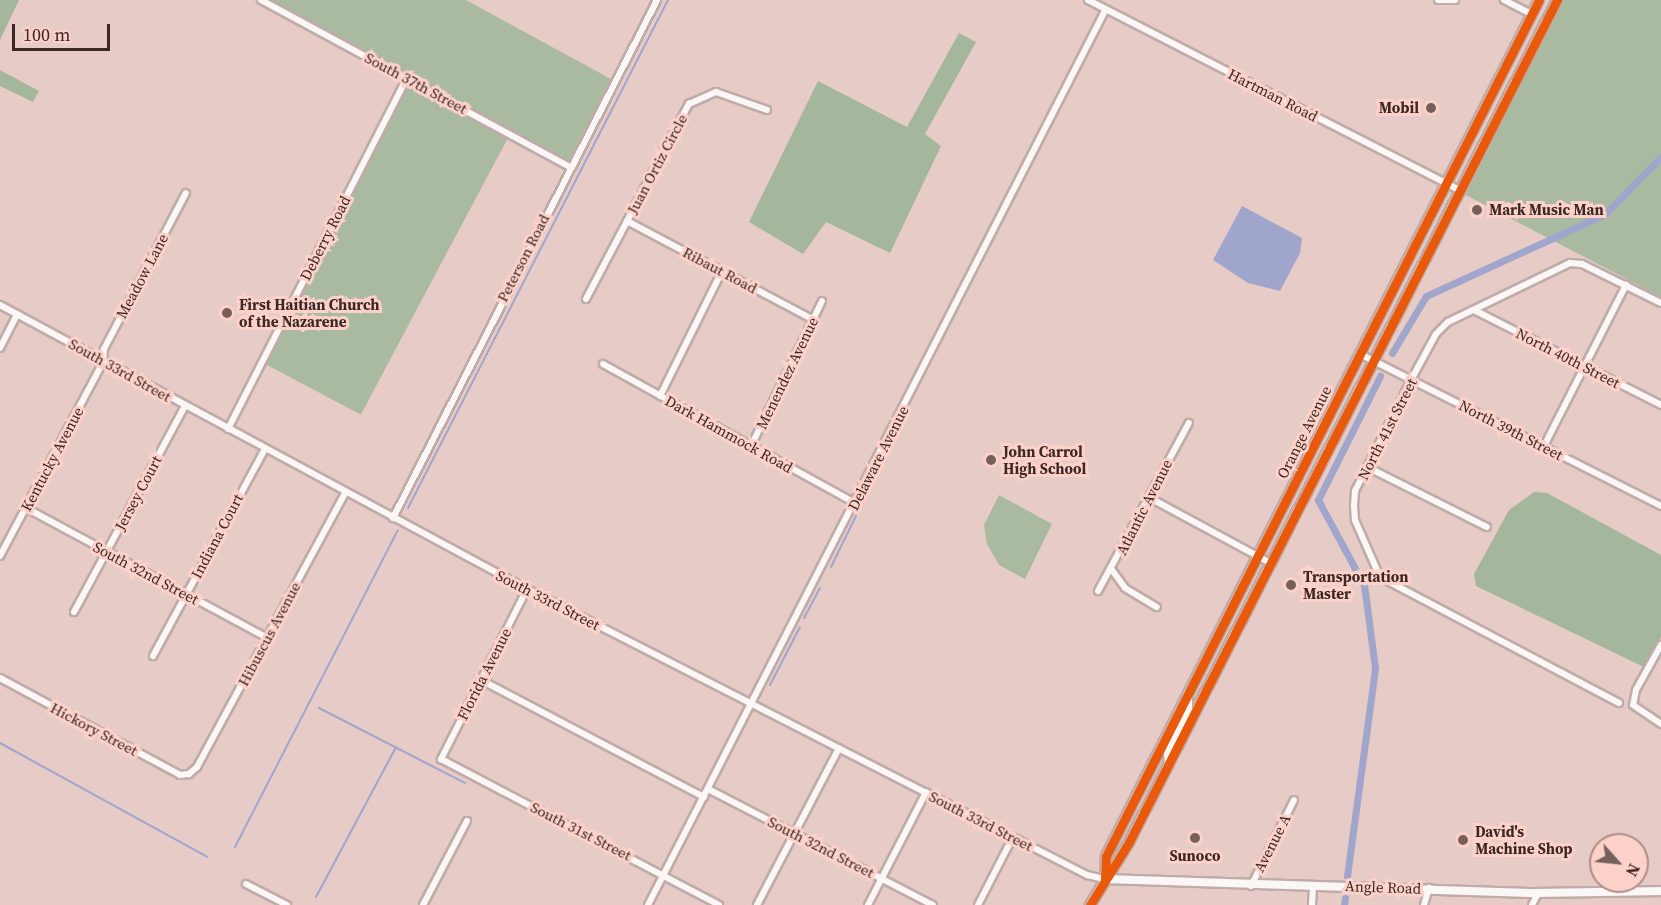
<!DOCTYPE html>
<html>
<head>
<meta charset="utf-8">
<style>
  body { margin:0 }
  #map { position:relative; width:1661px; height:905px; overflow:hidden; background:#e7cbc6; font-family:"Source Serif 4",serif }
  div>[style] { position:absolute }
  .green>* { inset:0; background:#a9baa1; transform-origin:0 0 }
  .forest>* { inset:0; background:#a4b79c }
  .water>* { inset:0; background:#a0a5cc }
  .stream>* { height:2px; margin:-1px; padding:0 1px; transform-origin:1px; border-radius:1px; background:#a0a5cc }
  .canal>* { height:7px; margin:-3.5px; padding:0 3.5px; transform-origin:3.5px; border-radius:3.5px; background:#a0a5cc }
  .roads { filter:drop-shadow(2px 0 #bfaba7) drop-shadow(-2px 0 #bfaba7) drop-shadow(0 2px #bfaba7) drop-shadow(0 -2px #bfaba7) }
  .minor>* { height:6px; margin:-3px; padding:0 3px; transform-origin:3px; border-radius:3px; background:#fbf7f6 }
  .major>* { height:8px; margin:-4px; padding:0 4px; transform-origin:4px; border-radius:4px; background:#fbf7f6 }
  .cycleway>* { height:9px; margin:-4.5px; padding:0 4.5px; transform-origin:4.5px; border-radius:4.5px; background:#e8590c }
  .dots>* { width:16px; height:16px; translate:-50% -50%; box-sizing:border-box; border:3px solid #fcd1ca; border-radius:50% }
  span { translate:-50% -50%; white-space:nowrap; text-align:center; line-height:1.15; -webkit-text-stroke:6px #fcd1ca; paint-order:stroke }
  .street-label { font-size:15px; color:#3b2723 }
  .poi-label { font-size:15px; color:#3b2723; font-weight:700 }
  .right { translate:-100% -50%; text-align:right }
  .left { translate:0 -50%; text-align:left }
  .north { position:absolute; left:1589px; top:833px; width:60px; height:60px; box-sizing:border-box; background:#fcd1ca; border:2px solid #af8d87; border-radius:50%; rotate:117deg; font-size:16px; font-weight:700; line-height:24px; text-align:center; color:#3b2723 }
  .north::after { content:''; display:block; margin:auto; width:21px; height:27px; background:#77605c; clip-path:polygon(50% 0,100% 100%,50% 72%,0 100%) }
  .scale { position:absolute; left:12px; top:24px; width:98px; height:27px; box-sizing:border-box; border:3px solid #3b2723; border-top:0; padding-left:8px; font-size:18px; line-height:21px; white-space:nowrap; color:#3b2723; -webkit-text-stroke:4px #fcd1ca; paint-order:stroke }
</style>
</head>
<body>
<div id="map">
  <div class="green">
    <div style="clip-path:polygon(268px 0,466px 0,611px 79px,568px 162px)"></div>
    <div style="clip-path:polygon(1561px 0,1661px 0,1661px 297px,1462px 193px)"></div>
    <div style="left:408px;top:83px;width:114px;height:315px;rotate:28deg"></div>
    <div style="clip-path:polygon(999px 495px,1052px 524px,1025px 579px,999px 565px,987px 544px,984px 525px)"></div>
  </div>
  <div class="forest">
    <div style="clip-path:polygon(0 0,19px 0,0 40px)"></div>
    <div style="clip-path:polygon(959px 33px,976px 42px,925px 134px,941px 146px,890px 253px,826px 222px,803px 254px,749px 222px,818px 81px,907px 127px)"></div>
    <div style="clip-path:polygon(0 70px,39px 91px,33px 102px,0 86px)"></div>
    <div style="clip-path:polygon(1534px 492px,1547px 493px,1661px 555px,1661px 637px,1644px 667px,1476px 586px,1474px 574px,1509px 510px)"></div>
  </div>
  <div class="water">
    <div style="clip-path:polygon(1242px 206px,1302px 238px,1300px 253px,1280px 291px,1248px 283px,1213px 260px)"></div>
  </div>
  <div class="stream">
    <div style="left:408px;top:508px;width:571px;rotate:-62.9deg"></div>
    <div style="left:831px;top:567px;width:57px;rotate:-63.9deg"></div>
    <div style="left:804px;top:618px;width:34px;rotate:-62deg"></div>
    <div style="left:770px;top:685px;width:65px;rotate:-62.7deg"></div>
    <div style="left:319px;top:708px;width:164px;rotate:27.2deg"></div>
    <div style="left:0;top:743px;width:236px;rotate:28.8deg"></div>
    <div style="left:235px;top:847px;width:356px;rotate:-62.8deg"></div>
    <div style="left:316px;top:897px;width:170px;rotate:-61.9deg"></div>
  </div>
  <div class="canal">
    <div style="left:1392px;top:353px;width:66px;rotate:-59.2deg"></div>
    <div style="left:1426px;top:296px;width:197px;rotate:-24.6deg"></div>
    <div style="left:1605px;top:214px;width:80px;rotate:-45.5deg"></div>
    <div style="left:1347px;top:876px;width:210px;rotate:-82.3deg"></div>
    <div style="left:1375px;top:668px;width:84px;rotate:-97.5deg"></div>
    <div style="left:1364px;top:585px;width:97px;rotate:-118.4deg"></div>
    <div style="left:1318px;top:500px;width:139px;rotate:-63.4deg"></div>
    <div style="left:1344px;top:905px;width:7px;rotate:-82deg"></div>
  </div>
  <div class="roads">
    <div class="minor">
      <div style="left:261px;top:0;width:351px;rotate:28.4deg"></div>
      <div style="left:1088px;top:0;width:417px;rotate:27.1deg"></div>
      <div style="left:1438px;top:0;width:17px"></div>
      <div style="left:1504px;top:0;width:30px;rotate:27deg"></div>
      <div style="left:627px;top:221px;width:209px;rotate:27.9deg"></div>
      <div style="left:586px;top:299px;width:221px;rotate:-62.2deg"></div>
      <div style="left:689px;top:104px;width:30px;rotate:-24deg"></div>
      <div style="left:716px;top:92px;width:54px;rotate:19.4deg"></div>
      <div style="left:0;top:305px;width:599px;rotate:28.32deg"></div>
      <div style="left:527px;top:589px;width:629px;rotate:27.05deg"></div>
      <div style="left:1087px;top:875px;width:18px;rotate:13deg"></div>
      <div style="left:1474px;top:310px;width:210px;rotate:26.9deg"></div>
      <div style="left:0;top:348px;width:38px;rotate:-63deg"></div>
      <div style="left:1360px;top:354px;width:337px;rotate:26.8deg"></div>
      <div style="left:603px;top:364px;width:288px;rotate:28.9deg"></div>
      <div style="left:660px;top:396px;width:140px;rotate:-63.6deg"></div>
      <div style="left:228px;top:429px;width:393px;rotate:-63deg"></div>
      <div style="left:752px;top:444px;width:159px;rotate:-63.9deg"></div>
      <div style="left:1544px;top:446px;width:181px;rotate:-63deg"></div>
      <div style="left:1367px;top:467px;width:134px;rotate:26.6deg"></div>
      <div style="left:1150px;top:498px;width:136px;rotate:28.4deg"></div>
      <div style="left:26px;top:508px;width:274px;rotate:28.3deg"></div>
      <div style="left:393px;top:518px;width:581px;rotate:-62.99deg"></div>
      <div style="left:0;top:556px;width:220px;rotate:-62deg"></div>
      <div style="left:103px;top:362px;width:13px;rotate:-86deg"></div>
      <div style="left:104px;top:349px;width:176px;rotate:-62.3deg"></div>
      <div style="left:1112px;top:570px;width:22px;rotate:54deg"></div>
      <div style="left:1125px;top:588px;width:37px;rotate:31deg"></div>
      <div style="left:527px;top:589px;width:191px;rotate:116.8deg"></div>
      <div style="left:441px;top:759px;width:314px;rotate:27.7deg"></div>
      <div style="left:1098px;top:591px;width:191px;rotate:-61.6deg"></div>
      <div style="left:74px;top:612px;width:234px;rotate:-61.7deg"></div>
      <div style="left:1661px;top:645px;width:51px;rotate:119.1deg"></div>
      <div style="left:1636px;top:690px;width:15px;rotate:101deg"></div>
      <div style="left:1633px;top:705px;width:34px;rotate:34deg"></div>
      <div style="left:153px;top:656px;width:235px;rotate:-61.6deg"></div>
      <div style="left:0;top:678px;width:204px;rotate:28.3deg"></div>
      <div style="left:180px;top:775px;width:9px;rotate:-6deg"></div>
      <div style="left:189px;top:774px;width:11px;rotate:-41deg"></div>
      <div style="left:197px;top:767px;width:313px;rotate:-61.6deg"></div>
      <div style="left:481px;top:680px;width:252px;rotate:27.7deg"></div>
      <div style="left:1619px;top:703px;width:270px;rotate:-152.2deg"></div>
      <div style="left:1380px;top:577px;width:62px;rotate:-113.7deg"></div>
      <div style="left:1355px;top:520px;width:14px;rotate:-94deg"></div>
      <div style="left:1354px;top:506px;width:15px;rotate:-86deg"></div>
      <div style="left:1355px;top:491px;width:124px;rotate:-63.2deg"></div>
      <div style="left:1411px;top:380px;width:52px;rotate:-61.5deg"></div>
      <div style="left:1436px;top:334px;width:17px;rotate:-45deg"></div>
      <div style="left:1448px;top:322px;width:136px;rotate:-25.8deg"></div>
      <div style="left:1570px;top:263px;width:12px;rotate:5deg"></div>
      <div style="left:1582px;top:264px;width:88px;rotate:26.3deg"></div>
      <div style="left:708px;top:789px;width:253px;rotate:27.3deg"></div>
      <div style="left:246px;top:884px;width:46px;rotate:27.1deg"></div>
      <div style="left:1251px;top:886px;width:96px;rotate:-63.4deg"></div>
      <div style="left:423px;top:905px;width:95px;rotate:-62.4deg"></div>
      <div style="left:648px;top:905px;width:1006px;rotate:-62.93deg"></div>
      <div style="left:757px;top:905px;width:177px;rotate:-62.4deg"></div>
      <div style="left:868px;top:905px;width:127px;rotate:-62.8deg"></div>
      <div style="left:978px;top:905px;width:76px;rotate:-62.8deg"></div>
      <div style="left:1312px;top:905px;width:20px;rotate:-87deg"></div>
      <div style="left:1424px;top:905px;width:18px;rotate:-74deg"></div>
      <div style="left:1532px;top:905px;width:13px;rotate:-63deg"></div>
    </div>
    <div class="major">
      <div style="left:1169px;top:764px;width:12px;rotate:-95deg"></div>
      <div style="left:1168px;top:752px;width:47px;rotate:-65.1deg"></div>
      <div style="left:1188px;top:709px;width:15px;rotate:-90deg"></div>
      <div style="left:1105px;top:879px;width:23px;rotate:-88deg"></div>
      <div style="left:1106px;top:856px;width:959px;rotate:-63.17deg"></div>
      <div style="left:1105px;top:879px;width:433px;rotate:1.9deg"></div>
      <div style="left:1538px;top:893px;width:123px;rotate:-0.9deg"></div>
      <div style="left:1090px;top:905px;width:74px;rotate:-58.2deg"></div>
      <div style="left:1129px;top:842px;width:945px;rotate:-63.06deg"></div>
    </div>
  </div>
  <div class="cycleway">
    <div style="left:1105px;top:879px;width:23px;rotate:-88deg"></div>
    <div style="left:1106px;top:856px;width:959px;rotate:-63.17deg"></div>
    <div style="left:1090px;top:905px;width:74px;rotate:-58.2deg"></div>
    <div style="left:1129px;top:842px;width:945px;rotate:-63.06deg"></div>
  </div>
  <div class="dots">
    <div style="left:1431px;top:108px;background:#77605c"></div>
    <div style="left:1477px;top:210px;background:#77605c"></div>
    <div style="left:227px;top:313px;background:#77605c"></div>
    <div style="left:991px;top:460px;background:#77605c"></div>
    <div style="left:1291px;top:585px;background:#77605c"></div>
    <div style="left:1195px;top:838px;background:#77605c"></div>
    <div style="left:1463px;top:840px;background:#77605c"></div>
  </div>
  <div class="street-label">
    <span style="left:416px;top:83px;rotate:28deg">South 37th Street</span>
    <span style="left:1273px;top:95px;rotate:27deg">Hartman Road</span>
    <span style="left:657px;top:164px;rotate:-62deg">Juan Ortiz Circle</span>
    <span style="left:325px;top:238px;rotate:-63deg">Deberry Road</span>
    <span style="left:523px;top:258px;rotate:-63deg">Peterson Road</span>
    <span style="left:720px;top:270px;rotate:28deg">Ribaut Road</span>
    <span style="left:142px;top:276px;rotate:-62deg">Meadow Lane</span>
    <span style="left:1568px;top:358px;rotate:27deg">North 40th Street</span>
    <span style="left:120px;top:370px;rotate:29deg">South 33rd Street</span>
    <span style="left:787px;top:373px;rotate:-64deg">Menendez Avenue</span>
    <span style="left:1387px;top:429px;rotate:-63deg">North 41st Street</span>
    <span style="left:1511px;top:430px;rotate:27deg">North 39th Street</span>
    <span style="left:1304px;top:432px;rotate:-63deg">Orange Avenue</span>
    <span style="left:729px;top:434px;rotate:29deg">Dark Hammock Road</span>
    <span style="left:878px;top:458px;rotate:-63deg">Delaware Avenue</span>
    <span style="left:52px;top:459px;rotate:-62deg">Kentucky Avenue</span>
    <span style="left:138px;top:493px;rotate:-62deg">Jersey Court</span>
    <span style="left:1144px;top:507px;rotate:-63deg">Atlantic Avenue</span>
    <span style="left:217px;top:536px;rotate:-62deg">Indiana Court</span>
    <span style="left:146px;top:573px;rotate:28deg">South 32nd Street</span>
    <span style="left:548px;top:600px;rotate:27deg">South 33rd Street</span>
    <span style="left:269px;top:634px;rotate:-62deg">Hibuscus Avenue</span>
    <span style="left:484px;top:674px;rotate:-63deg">Florida Avenue</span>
    <span style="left:94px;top:729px;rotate:28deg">Hickory Street</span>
    <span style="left:981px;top:821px;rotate:27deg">South 33rd Street</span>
    <span style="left:581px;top:831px;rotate:27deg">South 31st Street</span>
    <span style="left:1272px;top:843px;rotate:-63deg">Avenue A</span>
    <span style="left:821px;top:847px;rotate:27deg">South 32nd Street</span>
    <span style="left:1383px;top:887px;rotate:2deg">Angle Road</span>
  </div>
  <div class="poi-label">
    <span class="right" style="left:1419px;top:108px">Mobil</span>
    <span class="left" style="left:1489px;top:210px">Mark Music Man</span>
    <span class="left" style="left:239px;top:313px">First Haitian Church<br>of the Nazarene</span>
    <span class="left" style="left:1003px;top:460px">John Carrol<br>High School</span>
    <span class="left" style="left:1303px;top:585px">Transportation<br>Master</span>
    <span class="left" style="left:1475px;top:840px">David's<br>Machine Shop</span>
    <span style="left:1195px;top:856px">Sunoco</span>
  </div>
  <div class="north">N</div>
  <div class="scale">100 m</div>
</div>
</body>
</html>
